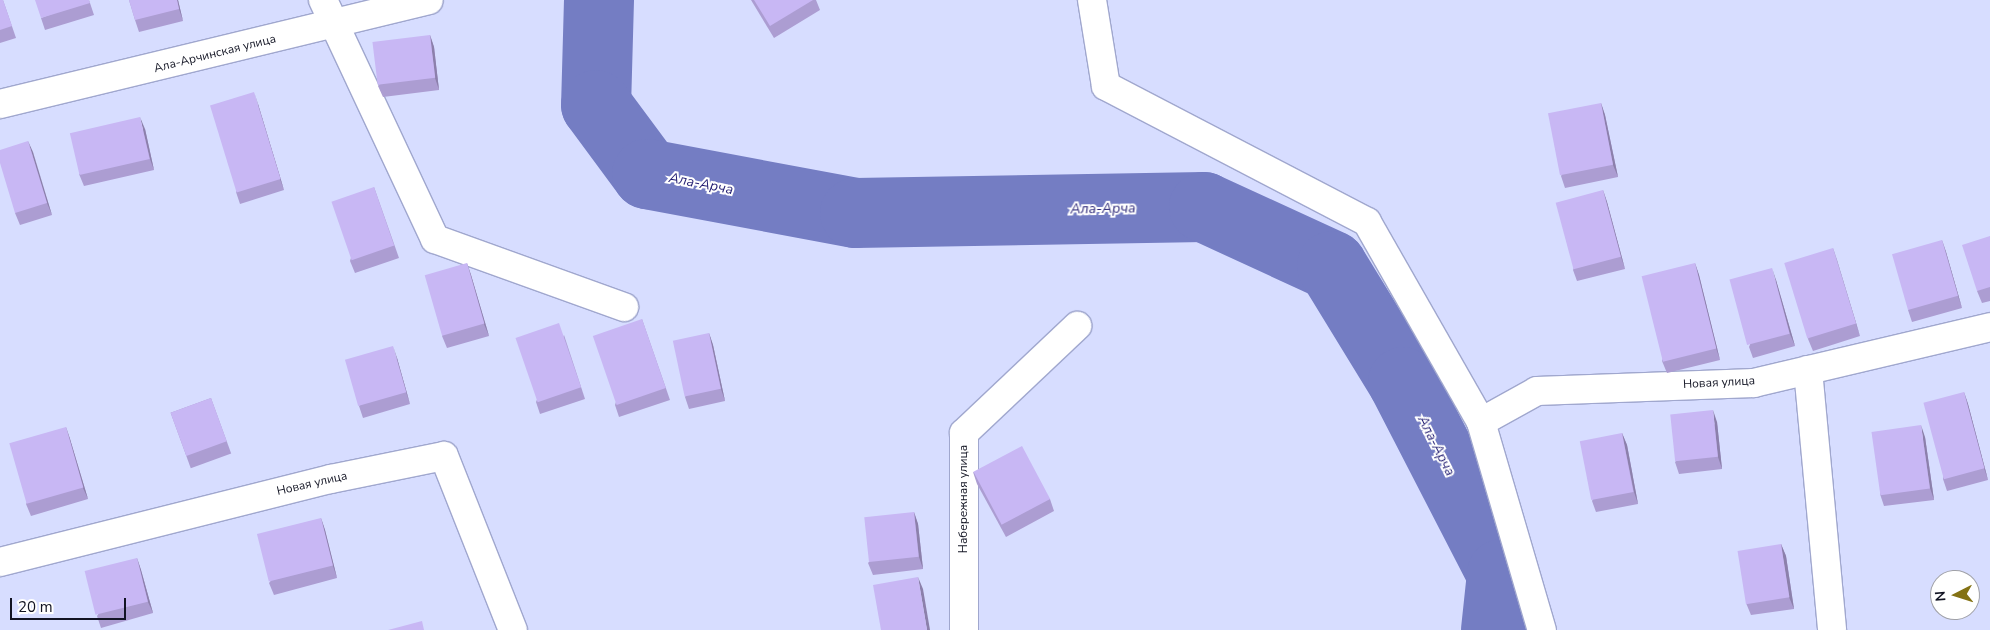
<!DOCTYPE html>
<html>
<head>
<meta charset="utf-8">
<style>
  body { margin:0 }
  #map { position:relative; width:1990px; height:630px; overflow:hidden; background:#d7ddff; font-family:"Nunito Sans",sans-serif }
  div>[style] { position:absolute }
  .river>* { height:70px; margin:-35px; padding:0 35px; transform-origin:35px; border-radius:35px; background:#747dc3 }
  .roads { filter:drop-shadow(1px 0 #a0a7ce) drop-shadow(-1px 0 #a0a7ce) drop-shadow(0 1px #a0a7ce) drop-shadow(0 -1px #a0a7ce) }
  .minor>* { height:28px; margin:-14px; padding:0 14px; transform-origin:14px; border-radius:14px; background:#fff }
  .wall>* { inset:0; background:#ac9dd2; transform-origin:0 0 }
  .shaded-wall>* { inset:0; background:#8c80ab }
  .building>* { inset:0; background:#c8b7f4; transform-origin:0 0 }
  span { translate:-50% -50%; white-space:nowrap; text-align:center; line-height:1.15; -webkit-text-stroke:4px #fff; paint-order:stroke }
  .street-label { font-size:12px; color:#121423 }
  .water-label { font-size:14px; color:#241f73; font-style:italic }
  .north { position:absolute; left:1930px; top:570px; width:50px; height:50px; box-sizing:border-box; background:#fff; border:1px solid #a0a1a7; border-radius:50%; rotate:265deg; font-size:14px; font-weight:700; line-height:20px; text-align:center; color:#121423 }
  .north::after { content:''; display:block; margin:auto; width:18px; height:22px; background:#847214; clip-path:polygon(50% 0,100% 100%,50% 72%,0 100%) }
  .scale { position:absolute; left:10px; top:598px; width:116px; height:22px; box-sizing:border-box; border:2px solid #121423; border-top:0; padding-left:6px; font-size:15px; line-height:18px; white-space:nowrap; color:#121423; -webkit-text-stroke:4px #fff; paint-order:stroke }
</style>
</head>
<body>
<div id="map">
  <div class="river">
    <div style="left:599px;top:0;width:105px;rotate:91.6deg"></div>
    <div style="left:596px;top:105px;width:86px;rotate:53.5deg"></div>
    <div style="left:647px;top:174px;width:212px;rotate:10.6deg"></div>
    <div style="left:855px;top:213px;width:349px;rotate:-1deg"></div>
    <div style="left:1204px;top:207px;width:141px;rotate:24.7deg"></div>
    <div style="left:1332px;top:266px;width:136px;rotate:58.5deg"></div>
    <div style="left:1403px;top:382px;width:216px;rotate:62.7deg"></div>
    <div style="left:1502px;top:574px;width:56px;rotate:96.1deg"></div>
  </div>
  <div class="roads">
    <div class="minor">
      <div style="left:323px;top:0;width:264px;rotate:64.9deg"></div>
      <div style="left:435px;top:239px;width:201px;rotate:19.8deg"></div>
      <div style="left:1092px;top:0;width:87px;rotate:80.8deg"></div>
      <div style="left:1106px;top:86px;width:294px;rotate:27.5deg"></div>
      <div style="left:1367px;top:222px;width:230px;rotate:60.3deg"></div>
      <div style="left:1481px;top:422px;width:217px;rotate:73.7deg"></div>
      <div style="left:0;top:104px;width:441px;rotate:-13.6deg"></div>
      <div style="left:1808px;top:370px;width:261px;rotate:84.7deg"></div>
      <div style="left:1481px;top:422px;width:64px;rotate:-29deg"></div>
      <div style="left:1537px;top:391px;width:217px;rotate:-2.1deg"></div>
      <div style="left:1754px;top:383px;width:243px;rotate:-13.3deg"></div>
      <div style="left:0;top:562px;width:341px;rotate:-14.1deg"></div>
      <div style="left:331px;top:479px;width:115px;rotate:-11.5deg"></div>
      <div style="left:444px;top:456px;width:187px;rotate:68.4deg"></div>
      <div style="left:964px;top:630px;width:197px;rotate:-90deg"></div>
      <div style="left:964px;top:433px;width:156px;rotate:-43.4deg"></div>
    </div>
  </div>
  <div class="wall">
    <div style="clip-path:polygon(0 0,3px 0,16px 38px,0 43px)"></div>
    <div style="clip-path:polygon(89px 0,94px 15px,45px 30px,41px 18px)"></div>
    <div style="clip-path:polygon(129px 0,178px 0,183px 21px,139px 32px,135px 20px)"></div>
    <div style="clip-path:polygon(751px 0,816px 0,820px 10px,774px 38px)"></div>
    <div style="clip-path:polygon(430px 35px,434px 47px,439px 90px,383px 97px,378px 86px)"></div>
    <div style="clip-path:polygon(1601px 103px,1605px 115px,1618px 177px,1565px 188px,1561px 176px)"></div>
    <div style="clip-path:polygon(258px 104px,284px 190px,240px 204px,236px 192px)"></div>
    <div style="clip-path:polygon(145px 129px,154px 170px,84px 186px,79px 174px)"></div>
    <div style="clip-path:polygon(28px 141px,52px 215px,20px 225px,15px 213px)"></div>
    <div style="clip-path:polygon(374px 187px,399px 258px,355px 273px,350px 261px)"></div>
    <div style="clip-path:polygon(1603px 190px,1607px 202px,1625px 269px,1577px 281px,1573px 270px)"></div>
    <div style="clip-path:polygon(1990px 236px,1990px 301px,1982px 303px,1977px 291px)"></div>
    <div style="clip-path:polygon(1942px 240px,1946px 252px,1962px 308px,1912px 322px,1908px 310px)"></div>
    <div style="clip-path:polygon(1833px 248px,1860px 336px,1813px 351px,1808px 339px)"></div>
    <div style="clip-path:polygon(467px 263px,471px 275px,489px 336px,447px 348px,442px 336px)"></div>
    <div style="clip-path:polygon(1695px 263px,1699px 275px,1720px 360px,1667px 373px,1662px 361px)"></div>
    <div style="clip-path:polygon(1776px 280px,1795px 346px,1753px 358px,1749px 347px)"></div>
    <div style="clip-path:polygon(642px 319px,670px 400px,619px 417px,615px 405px)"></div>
    <div style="clip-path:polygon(709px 333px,713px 345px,725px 401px,689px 409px,685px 397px)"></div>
    <div style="clip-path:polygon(564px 335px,585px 399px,540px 414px,536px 402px)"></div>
    <div style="clip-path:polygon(397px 358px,410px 404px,363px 418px,359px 406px)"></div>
    <div style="clip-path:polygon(1964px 392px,1968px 404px,1988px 480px,1947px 491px,1943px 479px)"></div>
    <div style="left:211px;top:398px;width:59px;height:43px;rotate:70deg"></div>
    <div style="clip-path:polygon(1717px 422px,1722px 469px,1679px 474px,1675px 462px)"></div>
    <div style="clip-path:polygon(66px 427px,70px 439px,88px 499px,31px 516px,26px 504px)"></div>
    <div style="clip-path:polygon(1622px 433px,1627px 445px,1638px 504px,1596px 512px,1592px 501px)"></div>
    <div style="clip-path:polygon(1925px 437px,1934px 500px,1884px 506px,1880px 494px)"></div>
    <div style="clip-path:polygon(973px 472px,1050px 499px,1054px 511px,1006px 537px,977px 484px)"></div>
    <div style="clip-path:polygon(914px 512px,918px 524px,923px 569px,873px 575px,868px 563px)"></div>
    <div style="clip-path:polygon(321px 518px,325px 530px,337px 578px,274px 595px,269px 583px)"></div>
    <div style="clip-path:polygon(1781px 544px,1786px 556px,1794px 609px,1751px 615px,1746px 603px)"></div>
    <div style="clip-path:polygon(137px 558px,141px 570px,153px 613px,101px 628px,97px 616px)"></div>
  </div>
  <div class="shaded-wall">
    <div style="clip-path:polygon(177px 0,178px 0,183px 21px,179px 9px)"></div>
    <div style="clip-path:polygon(430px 35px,434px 47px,439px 90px,435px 78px)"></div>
    <div style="clip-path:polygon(254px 92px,258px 104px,284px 190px,280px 179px)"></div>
    <div style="clip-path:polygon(1601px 103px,1605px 115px,1618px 177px,1613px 165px)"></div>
    <div style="clip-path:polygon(140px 117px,145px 129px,154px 170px,150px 159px)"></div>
    <div style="clip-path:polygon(28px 141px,33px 152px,52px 215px,47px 203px)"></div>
    <div style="clip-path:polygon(1603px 190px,1607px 202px,1625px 269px,1621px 257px)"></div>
    <div style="clip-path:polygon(1942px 240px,1946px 252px,1962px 308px,1958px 296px)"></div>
    <div style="clip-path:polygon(1833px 248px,1837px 260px,1860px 336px,1856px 324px)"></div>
    <div style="clip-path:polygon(467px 263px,471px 275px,489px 336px,484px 324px)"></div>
    <div style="clip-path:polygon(1695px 263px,1699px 275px,1720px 360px,1716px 348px)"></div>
    <div style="clip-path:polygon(1772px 268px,1776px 280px,1795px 346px,1790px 334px)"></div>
    <div style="clip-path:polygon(709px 333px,713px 345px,725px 401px,721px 389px)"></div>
    <div style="clip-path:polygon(393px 346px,397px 358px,410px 404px,406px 392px)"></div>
    <div style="clip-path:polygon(1964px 392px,1968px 404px,1988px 480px,1984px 468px)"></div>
    <div style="clip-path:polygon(1713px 410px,1717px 422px,1722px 469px,1718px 457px)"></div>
    <div style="clip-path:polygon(1921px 425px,1925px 437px,1934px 500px,1930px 488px)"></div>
    <div style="clip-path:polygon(66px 427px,70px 439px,88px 499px,83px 488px)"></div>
    <div style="clip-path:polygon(1622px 433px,1627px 445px,1638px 504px,1634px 492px)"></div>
    <div style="clip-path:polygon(914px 512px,918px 524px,923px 569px,919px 557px)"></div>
    <div style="clip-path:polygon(321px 518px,325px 530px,337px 578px,333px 566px)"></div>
    <div style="clip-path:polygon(1781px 544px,1786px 556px,1794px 609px,1789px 597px)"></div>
    <div style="clip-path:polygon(137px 558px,141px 570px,153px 613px,148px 602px)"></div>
    <div style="clip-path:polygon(918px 577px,923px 589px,930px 630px,927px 630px)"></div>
  </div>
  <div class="building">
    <div style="clip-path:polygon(0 0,3px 0,12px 26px,0 30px)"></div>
    <div style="clip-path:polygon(35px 0,89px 0,90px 3px,41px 18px)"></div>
    <div style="clip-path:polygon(129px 0,177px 0,179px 9px,135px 20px)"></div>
    <div style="clip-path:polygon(754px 0,813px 0,770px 26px)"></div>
    <div style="left:430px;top:35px;width:43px;height:58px;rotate:83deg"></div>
    <div style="left:254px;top:92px;width:91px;height:46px;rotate:73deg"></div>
    <div style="left:1601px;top:103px;width:63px;height:54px;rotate:79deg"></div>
    <div style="left:140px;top:117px;width:43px;height:72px;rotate:77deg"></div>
    <div style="clip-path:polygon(28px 141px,47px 203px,15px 213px,0 163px,0 150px)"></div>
    <div style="left:374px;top:187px;width:62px;height:45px;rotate:71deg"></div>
    <div style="left:1603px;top:190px;width:69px;height:49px;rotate:75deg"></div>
    <div style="clip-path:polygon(1990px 236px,1990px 287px,1977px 291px,1962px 245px)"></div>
    <div style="left:1942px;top:240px;width:58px;height:52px;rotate:74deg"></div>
    <div style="left:1833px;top:248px;width:79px;height:51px;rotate:73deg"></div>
    <div style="left:467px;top:263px;width:63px;height:44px;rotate:74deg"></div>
    <div style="left:1695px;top:263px;width:88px;height:55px;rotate:76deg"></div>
    <div style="left:1772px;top:268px;width:68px;height:44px;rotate:75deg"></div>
    <div style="left:642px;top:319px;width:73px;height:52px;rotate:71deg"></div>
    <div style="left:559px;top:323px;width:68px;height:46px;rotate:71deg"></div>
    <div style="left:709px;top:333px;width:57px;height:37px;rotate:78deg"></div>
    <div style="left:393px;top:346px;width:48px;height:50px;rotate:74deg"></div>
    <div style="left:1964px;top:392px;width:79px;height:42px;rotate:75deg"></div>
    <div style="left:211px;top:398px;width:46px;height:43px;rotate:70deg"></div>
    <div style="left:1713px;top:410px;width:47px;height:43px;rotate:84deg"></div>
    <div style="left:1921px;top:425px;width:64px;height:50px;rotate:82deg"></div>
    <div style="left:66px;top:427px;width:63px;height:59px;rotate:74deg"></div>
    <div style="left:1622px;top:433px;width:60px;height:43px;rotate:79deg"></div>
    <div style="left:1022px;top:446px;width:60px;height:55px;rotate:62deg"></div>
    <div style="left:914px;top:512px;width:45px;height:50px;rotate:84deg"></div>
    <div style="left:321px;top:518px;width:49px;height:66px;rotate:76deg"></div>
    <div style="left:1781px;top:544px;width:54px;height:44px;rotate:81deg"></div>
    <div style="left:137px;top:558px;width:45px;height:54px;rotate:76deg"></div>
    <div style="clip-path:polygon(918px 577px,927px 630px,881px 630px,873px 585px)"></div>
    <div style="clip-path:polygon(422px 621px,424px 630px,388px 630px)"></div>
  </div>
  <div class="street-label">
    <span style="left:215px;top:54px;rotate:-14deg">Ала-Арчинская улица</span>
    <span style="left:1719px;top:383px;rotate:-3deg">Новая улица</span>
    <span style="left:312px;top:484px;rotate:-13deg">Новая улица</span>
    <span style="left:964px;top:499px;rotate:-90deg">Набережная улица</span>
  </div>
  <div class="water-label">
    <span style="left:701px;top:184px;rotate:11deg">Ала-Арча</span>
    <span style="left:1103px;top:209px;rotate:-1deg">Ала-Арча</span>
    <span style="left:1436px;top:446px;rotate:63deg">Ала-Арча</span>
  </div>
  <div class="north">N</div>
  <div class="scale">20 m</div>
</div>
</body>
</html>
